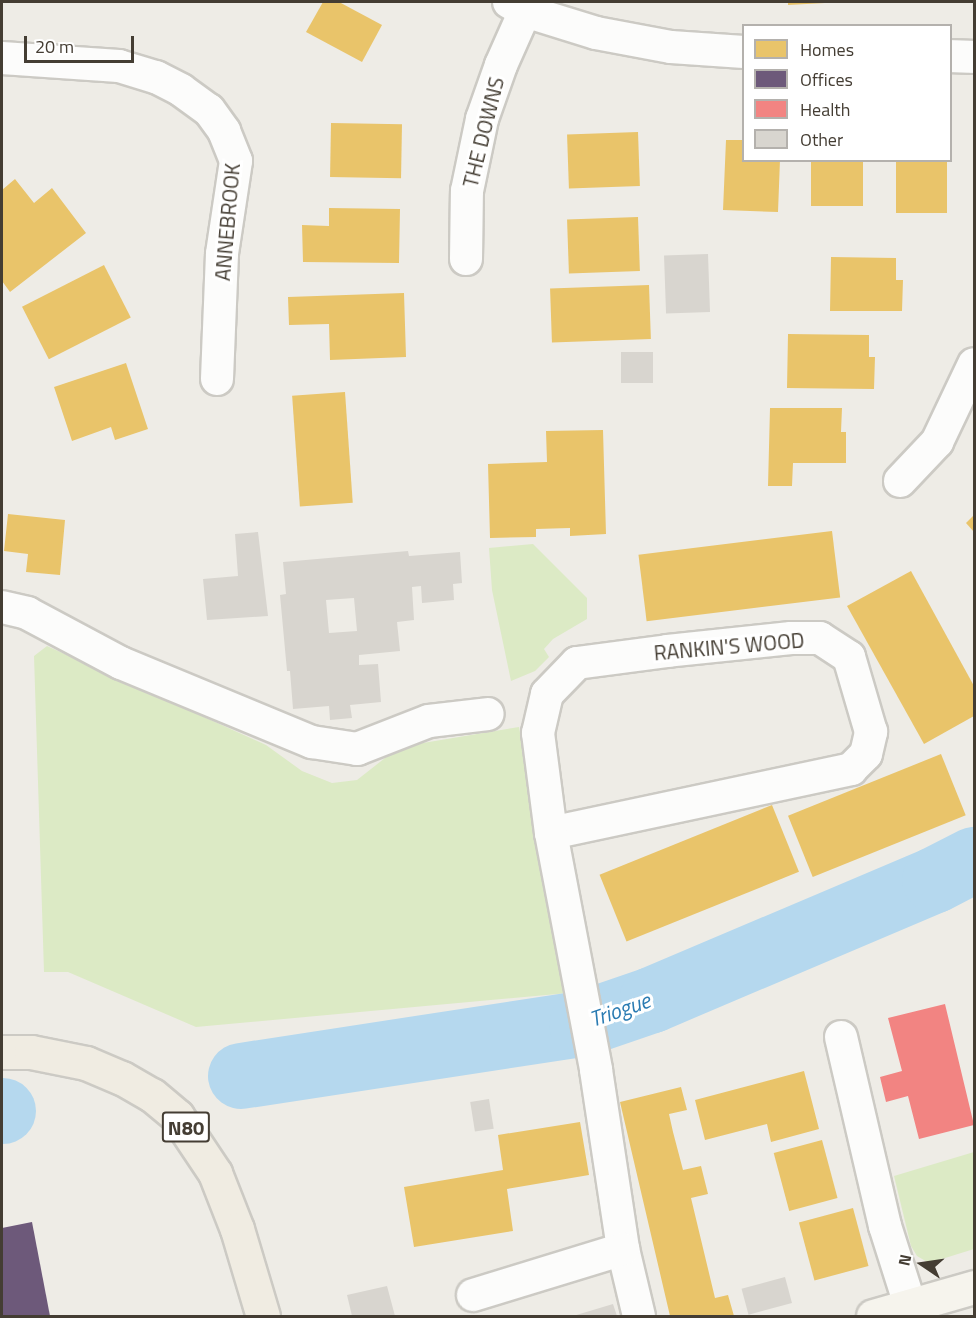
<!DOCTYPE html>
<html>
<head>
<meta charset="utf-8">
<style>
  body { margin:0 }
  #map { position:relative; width:976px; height:1318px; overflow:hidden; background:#eeece6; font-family:"Titillium Web",sans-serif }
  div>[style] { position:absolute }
  .green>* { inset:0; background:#dceac5 }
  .homes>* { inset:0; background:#e9c46a; transform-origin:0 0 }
  .offices>* { inset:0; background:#6d597a }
  .health>* { inset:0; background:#f28482 }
  .river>* { height:66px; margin:-33px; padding:0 33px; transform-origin:33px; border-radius:33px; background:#b5d8ee }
  .building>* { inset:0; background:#d8d5cf; transform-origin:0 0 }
  .roads { filter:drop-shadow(2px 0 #cccac4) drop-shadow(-2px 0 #cccac4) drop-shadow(0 2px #cccac4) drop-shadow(0 -2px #cccac4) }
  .minor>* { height:32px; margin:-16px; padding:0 16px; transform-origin:16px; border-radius:16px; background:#fcfcfb }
  .secondary>* { height:33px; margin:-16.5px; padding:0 16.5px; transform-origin:16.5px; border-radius:16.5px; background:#f6f4ed }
  .primary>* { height:33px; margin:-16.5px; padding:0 16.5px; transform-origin:16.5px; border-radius:16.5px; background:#f0ece2 }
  span { translate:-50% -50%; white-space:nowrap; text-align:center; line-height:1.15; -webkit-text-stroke:6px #fff; paint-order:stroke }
  .shield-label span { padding:2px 4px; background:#fff; border:2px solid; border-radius:4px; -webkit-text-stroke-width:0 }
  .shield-label { font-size:20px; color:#443d33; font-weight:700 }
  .street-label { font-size:21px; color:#443d33 }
  .water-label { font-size:22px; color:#2a7bb2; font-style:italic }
  .frame { position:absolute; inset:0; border:3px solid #443d33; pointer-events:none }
  .legend { position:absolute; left:742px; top:24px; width:210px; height:138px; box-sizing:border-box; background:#fff; border:2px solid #b4b1ad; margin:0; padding:8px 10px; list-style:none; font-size:18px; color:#443d33 }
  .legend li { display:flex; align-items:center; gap:12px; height:30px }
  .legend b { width:30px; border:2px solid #b4b1ad }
  .north { position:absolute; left:892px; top:1234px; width:60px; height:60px; -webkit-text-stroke:4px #fff; paint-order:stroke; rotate:283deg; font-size:16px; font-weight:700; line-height:24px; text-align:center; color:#443d33 }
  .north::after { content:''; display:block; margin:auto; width:21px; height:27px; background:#443d33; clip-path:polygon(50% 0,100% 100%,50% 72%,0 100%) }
  .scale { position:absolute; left:24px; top:36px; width:110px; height:27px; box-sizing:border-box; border:3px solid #443d33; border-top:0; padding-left:8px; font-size:18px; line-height:21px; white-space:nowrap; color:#443d33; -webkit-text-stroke:4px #fff; paint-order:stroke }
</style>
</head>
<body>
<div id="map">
  <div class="green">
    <div style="clip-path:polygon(533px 544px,587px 598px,587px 619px,553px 639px,544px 649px,549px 657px,535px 671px,511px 681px,492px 590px,489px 548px)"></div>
    <div style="clip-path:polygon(47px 646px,266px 745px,302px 771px,332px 783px,357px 780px,399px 747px,519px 727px,568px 993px,196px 1027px,68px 972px,44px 972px,34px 656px)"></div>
    <div style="clip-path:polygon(974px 1152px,974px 1249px,929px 1263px,917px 1256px,911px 1246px,894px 1176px)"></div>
  </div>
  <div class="homes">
    <div style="clip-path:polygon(323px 2px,339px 2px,382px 25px,362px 62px,306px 32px)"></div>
    <div style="clip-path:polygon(788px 2px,825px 2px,825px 3px,788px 5px)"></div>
    <div style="left:331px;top:123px;width:71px;height:54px;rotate:1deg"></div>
    <div style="left:638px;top:132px;width:54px;height:71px;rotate:88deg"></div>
    <div style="clip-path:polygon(726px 140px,744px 140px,744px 160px,780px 160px,778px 212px,723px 210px)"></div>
    <div style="left:811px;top:160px;width:52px;height:46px"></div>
    <div style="left:896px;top:160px;width:51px;height:53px"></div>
    <div style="clip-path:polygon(15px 179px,34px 203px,52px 188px,86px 233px,10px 292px,2px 281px,2px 190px)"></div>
    <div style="clip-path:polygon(329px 208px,400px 209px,399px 263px,303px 262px,302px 225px,329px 226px)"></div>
    <div style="left:638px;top:217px;width:54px;height:71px;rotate:88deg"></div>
    <div style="clip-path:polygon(831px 257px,896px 258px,896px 280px,903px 280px,902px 311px,830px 311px)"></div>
    <div style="left:104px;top:265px;width:59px;height:92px;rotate:63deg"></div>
    <div style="left:649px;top:285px;width:54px;height:99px;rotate:88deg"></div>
    <div style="clip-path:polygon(404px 293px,406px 357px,330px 360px,329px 324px,289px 325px,288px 297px)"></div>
    <div style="clip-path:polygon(788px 334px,869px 335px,869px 357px,875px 357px,874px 389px,787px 388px)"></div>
    <div style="clip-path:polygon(126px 363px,148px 429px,115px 440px,111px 427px,72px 441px,54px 387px)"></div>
    <div style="left:345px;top:392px;width:111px;height:53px;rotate:86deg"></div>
    <div style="clip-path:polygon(770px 408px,842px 408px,841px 432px,846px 432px,846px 463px,793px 463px,792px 486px,768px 486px)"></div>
    <div style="clip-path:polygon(603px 430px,606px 534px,570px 536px,570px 528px,536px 529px,536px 537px,490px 538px,488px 464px,547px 462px,546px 431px)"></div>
    <div style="clip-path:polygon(8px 514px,65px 520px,60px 575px,26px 572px,28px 554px,4px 551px)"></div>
    <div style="clip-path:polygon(974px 515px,974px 532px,966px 523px)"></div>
    <div style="left:832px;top:531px;width:67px;height:195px;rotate:83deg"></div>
    <div style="clip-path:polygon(911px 571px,974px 686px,974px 716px,924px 744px,847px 606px)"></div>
    <div style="left:941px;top:754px;width:66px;height:165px;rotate:68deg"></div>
    <div style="left:772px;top:805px;width:72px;height:186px;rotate:68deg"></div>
    <div style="clip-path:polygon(804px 1071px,819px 1129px,771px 1142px,767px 1124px,705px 1140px,695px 1100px)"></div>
    <div style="clip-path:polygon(681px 1087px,687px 1110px,669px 1114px,673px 1132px,683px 1170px,701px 1166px,708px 1194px,691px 1198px,715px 1298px,728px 1295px,734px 1316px,670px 1316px,620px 1102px)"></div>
    <div style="clip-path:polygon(580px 1122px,589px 1175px,507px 1189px,513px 1231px,414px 1247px,404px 1187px,503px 1170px,498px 1135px)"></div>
    <div style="left:822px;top:1140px;width:60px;height:50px;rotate:75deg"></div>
    <div style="left:853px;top:1208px;width:60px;height:56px;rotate:75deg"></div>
  </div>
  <div class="offices">
    <div style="clip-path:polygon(32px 1222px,50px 1316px,2px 1316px,2px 1228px)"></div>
  </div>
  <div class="health">
    <div style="clip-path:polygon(945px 1004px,974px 1125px,919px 1139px,908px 1096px,886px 1102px,880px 1077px,902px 1071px,888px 1018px)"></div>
  </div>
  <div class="river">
    <div style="left:241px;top:1076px;width:345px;rotate:-8.7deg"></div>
    <div style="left:582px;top:1024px;width:74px;rotate:-18.9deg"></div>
    <div style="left:652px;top:1000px;width:307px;rotate:-23deg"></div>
    <div style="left:935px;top:880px;width:44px;rotate:-27.1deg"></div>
    <div style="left:2px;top:1111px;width:1px"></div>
  </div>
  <div class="building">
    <div style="left:708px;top:254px;width:58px;height:44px;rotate:88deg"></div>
    <div style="left:653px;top:352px;width:31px;height:32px;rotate:90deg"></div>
    <div style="clip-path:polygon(258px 532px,268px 616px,207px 620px,203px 579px,238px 576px,235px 534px)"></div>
    <div style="clip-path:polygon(evenodd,408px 551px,409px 556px,460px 552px,462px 583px,453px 584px,454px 600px,422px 603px,421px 586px,412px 587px,414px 620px,397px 622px,400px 651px,359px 655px,359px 665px,378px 664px,381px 702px,350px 705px,352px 718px,330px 720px,329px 706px,293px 709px,290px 671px,287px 671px,280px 595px,286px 594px,283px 562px,408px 551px,354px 598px,357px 631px,329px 633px,326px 600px,354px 598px)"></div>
    <div style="left:489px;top:1099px;width:30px;height:19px;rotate:81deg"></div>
    <div style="left:785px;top:1277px;width:27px;height:45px;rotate:75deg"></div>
    <div style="clip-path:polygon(387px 1286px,395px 1316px,352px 1316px,347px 1295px)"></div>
    <div style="clip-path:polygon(613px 1304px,617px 1316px,573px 1316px)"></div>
  </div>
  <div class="roads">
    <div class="minor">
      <div style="left:509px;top:2px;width:18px;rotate:29deg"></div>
      <div style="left:525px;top:11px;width:74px;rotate:17.2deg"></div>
      <div style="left:596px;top:33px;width:76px;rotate:10.6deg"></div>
      <div style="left:671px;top:47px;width:73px;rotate:3.9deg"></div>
      <div style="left:950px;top:56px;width:24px;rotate:2deg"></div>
      <div style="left:2px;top:58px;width:117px;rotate:3.9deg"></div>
      <div style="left:119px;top:66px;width:39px;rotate:17deg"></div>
      <div style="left:156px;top:77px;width:28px;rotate:27deg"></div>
      <div style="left:181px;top:90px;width:34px;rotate:36deg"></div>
      <div style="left:209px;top:110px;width:26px;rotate:54deg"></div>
      <div style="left:224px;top:131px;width:32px;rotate:68deg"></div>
      <div style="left:236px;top:161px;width:94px;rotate:98.6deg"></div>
      <div style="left:222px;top:254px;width:125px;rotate:92.3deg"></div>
      <div style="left:466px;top:259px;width:68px;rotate:-89.2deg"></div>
      <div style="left:467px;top:191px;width:74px;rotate:-78.2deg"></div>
      <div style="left:482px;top:119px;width:57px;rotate:-70.6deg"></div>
      <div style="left:501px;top:65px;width:59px;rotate:-66deg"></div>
      <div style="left:900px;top:481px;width:54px;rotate:-46.5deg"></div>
      <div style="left:937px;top:442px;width:86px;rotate:-64.6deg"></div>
      <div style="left:2px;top:607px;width:26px;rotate:13deg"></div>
      <div style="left:27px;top:613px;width:106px;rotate:28deg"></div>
      <div style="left:121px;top:663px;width:207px;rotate:22.5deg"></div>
      <div style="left:312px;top:742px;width:46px;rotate:8.8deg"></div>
      <div style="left:357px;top:749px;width:77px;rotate:-21.3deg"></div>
      <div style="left:429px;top:721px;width:59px;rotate:-6.8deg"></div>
      <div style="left:551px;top:833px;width:307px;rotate:-12deg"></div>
      <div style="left:851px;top:769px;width:21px;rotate:-45deg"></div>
      <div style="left:866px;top:754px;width:23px;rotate:-77deg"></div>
      <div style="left:871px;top:732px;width:78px;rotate:-106.3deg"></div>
      <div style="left:849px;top:657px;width:35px;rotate:-147deg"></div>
      <div style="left:820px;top:638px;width:29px;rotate:180deg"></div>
      <div style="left:791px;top:638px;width:124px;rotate:174deg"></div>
      <div style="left:668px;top:651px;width:92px;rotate:172.5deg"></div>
      <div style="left:577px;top:663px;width:43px;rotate:134.1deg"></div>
      <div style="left:547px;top:694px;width:40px;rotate:103deg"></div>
      <div style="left:538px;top:733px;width:101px;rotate:82.6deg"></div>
      <div style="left:551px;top:833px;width:241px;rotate:79.2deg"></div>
      <div style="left:596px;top:1070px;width:181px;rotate:81.4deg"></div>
      <div style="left:623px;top:1249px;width:69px;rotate:76.6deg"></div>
      <div style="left:841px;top:1037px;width:194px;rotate:76.9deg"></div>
      <div style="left:885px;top:1226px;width:83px;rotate:72.4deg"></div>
      <div style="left:473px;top:1295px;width:157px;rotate:-17deg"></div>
    </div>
    <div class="secondary">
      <div style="left:873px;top:1316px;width:105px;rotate:-16deg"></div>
    </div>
    <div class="primary">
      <div style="left:2px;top:1052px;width:29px"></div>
      <div style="left:31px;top:1052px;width:56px;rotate:11.3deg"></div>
      <div style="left:86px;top:1063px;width:39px;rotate:23deg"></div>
      <div style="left:122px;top:1078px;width:34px;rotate:30deg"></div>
      <div style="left:152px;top:1095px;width:33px;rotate:40deg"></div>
      <div style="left:177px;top:1116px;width:69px;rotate:56.3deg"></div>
      <div style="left:215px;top:1173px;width:60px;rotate:68.6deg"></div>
      <div style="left:237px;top:1229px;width:91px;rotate:73.4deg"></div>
    </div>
  </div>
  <div class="shield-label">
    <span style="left:186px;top:1127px">N80</span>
  </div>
  <div class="street-label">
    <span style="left:483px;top:132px;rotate:-76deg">THE DOWNS</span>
    <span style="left:227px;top:222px;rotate:-85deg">ANNEBROOK</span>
    <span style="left:729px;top:646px;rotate:-5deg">RANKIN'S WOOD</span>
  </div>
  <div class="water-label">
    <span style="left:620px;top:1010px;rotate:-19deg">Triogue</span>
  </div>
  <div class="frame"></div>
  <ul class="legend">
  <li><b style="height:16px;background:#e9c46a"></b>Homes</li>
  <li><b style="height:16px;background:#6d597a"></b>Offices</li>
  <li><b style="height:16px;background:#f28482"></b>Health</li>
  <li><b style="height:16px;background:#d8d5cf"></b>Other</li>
  </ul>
  <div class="north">N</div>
  <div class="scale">20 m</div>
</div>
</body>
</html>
